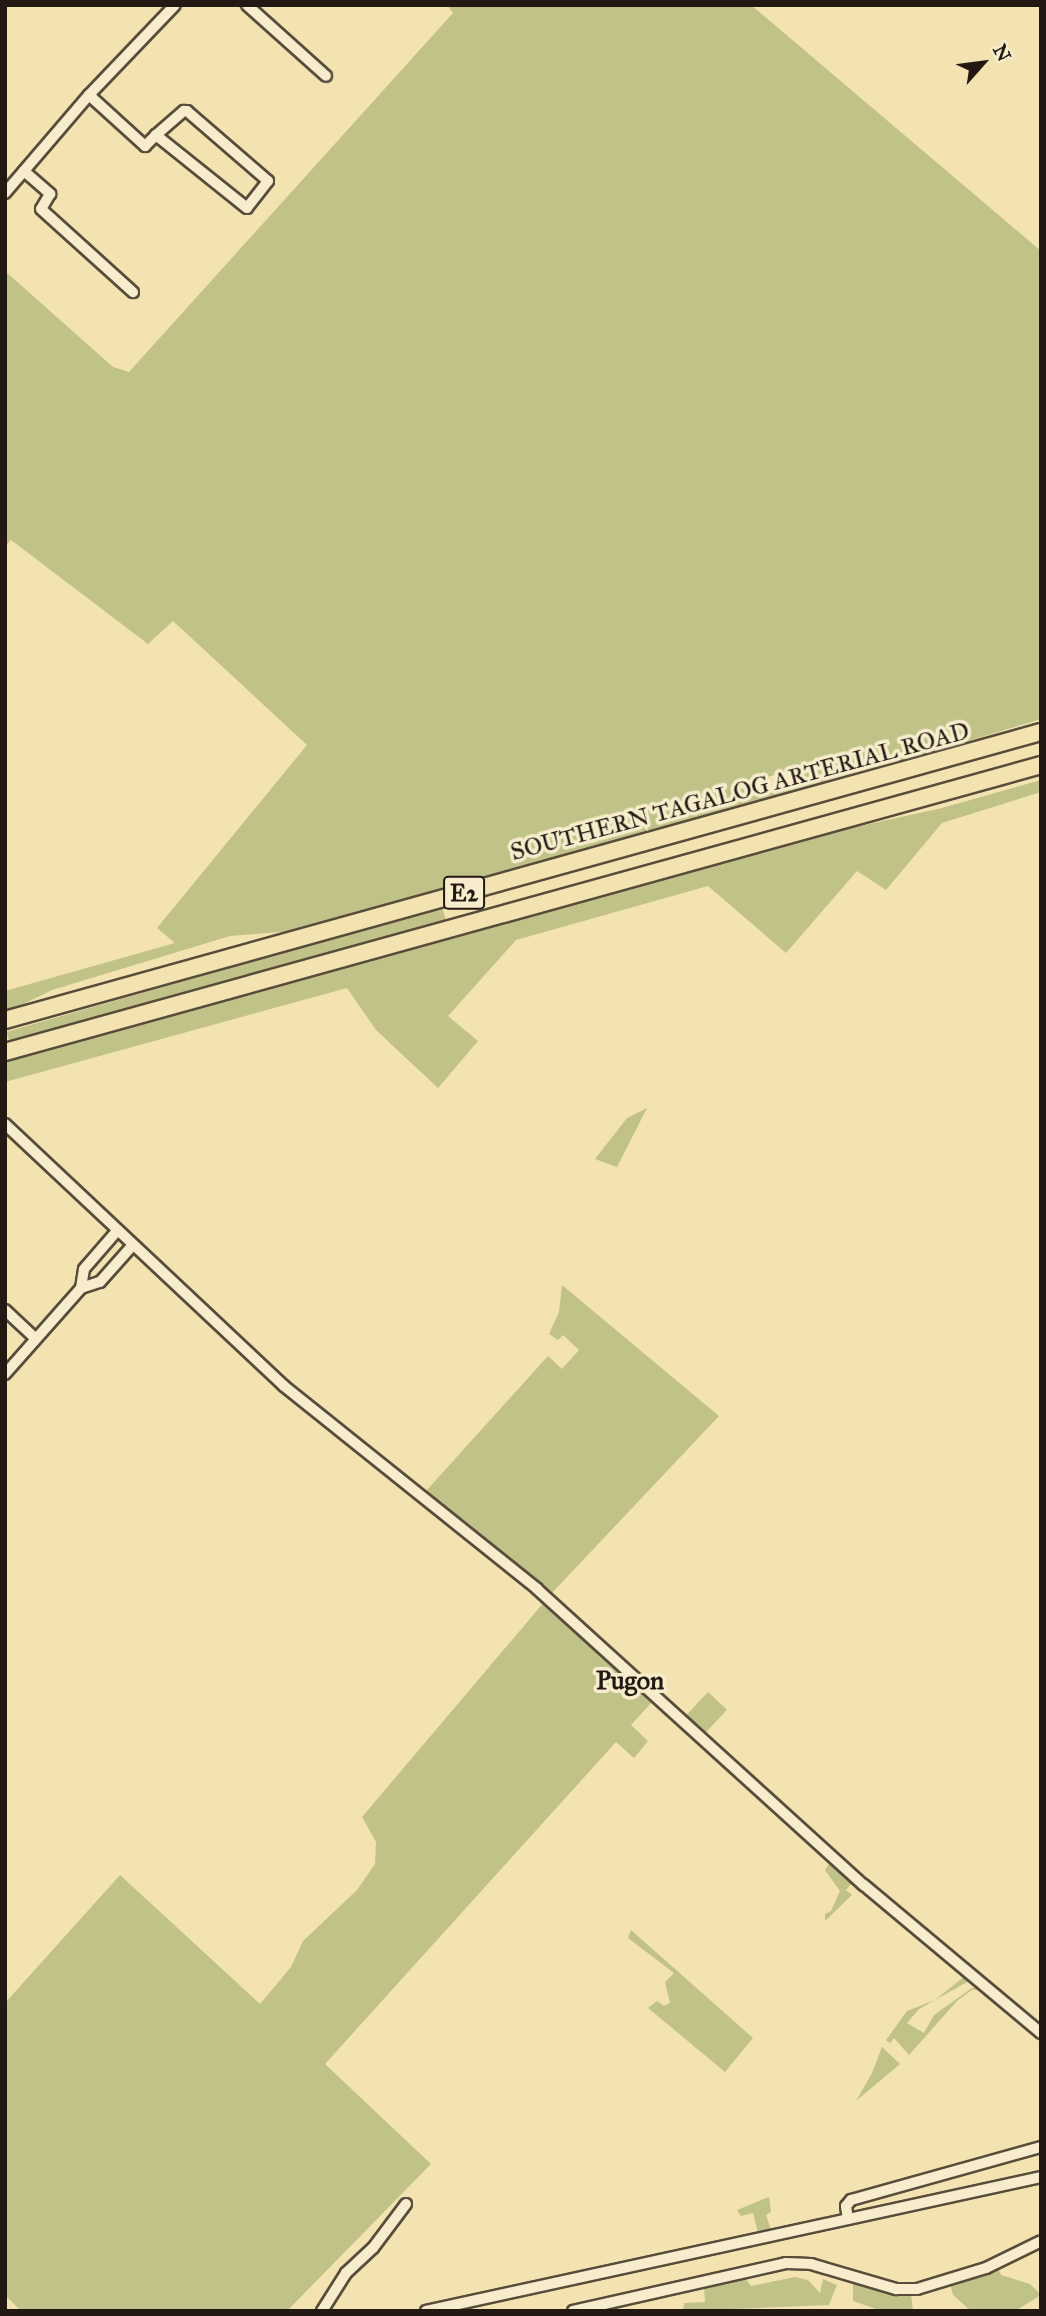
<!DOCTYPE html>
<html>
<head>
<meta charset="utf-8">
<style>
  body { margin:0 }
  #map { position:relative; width:1046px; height:2316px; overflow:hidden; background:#f2e3b0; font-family:"IM FELL Great Primer",serif }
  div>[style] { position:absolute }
  .green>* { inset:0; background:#c0c287; transform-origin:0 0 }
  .roads { filter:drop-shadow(2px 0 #584c3a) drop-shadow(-2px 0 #584c3a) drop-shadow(0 2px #584c3a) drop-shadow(0 -2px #584c3a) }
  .minor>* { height:10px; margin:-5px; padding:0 5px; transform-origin:5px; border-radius:5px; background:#f7edcc }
  .highway>* { height:16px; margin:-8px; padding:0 8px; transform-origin:8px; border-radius:8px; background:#f2e3b0 }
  span { translate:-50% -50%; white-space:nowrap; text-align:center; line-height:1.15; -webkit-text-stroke:7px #f7edcc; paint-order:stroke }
  .shield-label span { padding:2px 5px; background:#f7edcc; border:2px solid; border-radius:5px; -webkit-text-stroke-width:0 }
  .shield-label { font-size:23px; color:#241912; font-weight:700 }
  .street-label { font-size:24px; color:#241912 }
  .neighbourhood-label { font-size:26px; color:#241912; font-weight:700 }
  .frame { position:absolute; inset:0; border:7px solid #241912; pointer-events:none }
  .north { position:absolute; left:948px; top:28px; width:70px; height:70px; -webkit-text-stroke:5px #f7edcc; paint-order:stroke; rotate:62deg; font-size:19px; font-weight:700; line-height:28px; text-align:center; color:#241912 }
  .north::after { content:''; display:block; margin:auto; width:24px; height:32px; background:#241912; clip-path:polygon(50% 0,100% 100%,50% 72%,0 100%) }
</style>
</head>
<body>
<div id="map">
  <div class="green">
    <div style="clip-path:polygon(evenodd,447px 5px,751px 5px,1041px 251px,1041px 719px,830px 783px,306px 930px,230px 936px,52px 990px,5px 1013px,5px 991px,175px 943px,157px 928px,307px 745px,173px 621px,148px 644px,11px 540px,5px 546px,5px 271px,113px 367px,129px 372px,453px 13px,447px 5px,808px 766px,775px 791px,730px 788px,730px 787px,808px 766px)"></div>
    <div style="clip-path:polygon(1041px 780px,1041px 792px,942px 823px,886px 890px,857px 871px,786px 953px,708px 886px,516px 940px,448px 1016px,478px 1041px,438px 1088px,376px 1030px,347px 988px,5px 1082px,5px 1061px,796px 840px,942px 808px)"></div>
    <div style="left:442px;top:907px;width:19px;height:453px;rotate:74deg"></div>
    <div style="clip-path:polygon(647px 1108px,617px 1167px,595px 1159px,627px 1118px)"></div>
    <div style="clip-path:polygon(562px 1285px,719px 1416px,551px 1594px,426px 1491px,548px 1356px,562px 1369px,579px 1350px,563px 1335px,558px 1340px,549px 1334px,559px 1312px)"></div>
    <div style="clip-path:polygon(545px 1601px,652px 1702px,631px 1725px,648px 1741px,634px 1758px,616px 1742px,325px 2064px,431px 2164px,287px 2311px,21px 2311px,5px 2295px,5px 2003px,120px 1875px,260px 2004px,291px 1967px,303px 1941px,357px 1890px,375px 1864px,376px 1842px,362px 1817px)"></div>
    <div style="left:708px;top:1692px;width:26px;height:35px;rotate:43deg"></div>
    <div style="clip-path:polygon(831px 1861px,860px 1887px,857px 1890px,851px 1884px,846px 1890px,852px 1895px,825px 1921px,825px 1914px,831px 1911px,840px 1891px,825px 1870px)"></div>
    <div style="clip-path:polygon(631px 1930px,753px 2038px,725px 2072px,648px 2008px,657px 2001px,664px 2006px,670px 2003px,665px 1982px,674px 1973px,628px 1938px)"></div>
    <div style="clip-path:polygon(965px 1976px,969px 1981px,919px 2009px,907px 2023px,924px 2033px,934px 2015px,972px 1988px,977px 1987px,983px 1990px,972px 1990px,957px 2001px,909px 2055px,894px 2038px,890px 2043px,886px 2040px,907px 2011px,935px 2000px)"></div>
    <div style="clip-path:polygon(882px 2047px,900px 2064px,856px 2101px,872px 2073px)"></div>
    <div style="clip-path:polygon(769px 2197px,771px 2212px,766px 2215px,772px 2233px,759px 2236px,753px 2213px,741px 2216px,737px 2210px)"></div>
    <div style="clip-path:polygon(997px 2267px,1001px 2275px,1030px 2284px,1041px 2295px,1015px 2311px,971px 2311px,953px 2295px,950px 2283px)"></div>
    <div style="clip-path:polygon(795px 2277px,808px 2280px,820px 2293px,823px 2279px,837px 2285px,829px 2305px,683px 2311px,684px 2303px,705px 2302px,704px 2288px,745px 2278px,751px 2286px)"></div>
    <div style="clip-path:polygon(853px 2283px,911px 2294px,913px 2311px,882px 2311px,853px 2301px)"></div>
  </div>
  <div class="roads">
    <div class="minor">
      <div style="left:247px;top:5px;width:106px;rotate:41.9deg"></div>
      <div style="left:89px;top:95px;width:76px;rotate:42.3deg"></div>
      <div style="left:145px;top:146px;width:16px;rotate:-45deg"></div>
      <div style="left:156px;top:135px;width:37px;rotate:-41deg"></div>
      <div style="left:184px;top:111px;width:3px"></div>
      <div style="left:187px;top:111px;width:107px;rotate:40.8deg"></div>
      <div style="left:268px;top:181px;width:34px;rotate:128deg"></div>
      <div style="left:247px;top:208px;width:117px;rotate:-141.3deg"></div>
      <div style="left:24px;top:171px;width:35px;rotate:41deg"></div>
      <div style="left:50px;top:194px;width:17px;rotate:121deg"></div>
      <div style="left:41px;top:209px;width:124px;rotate:42.1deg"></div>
      <div style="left:5px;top:193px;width:129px;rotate:-49.4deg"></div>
      <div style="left:89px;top:95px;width:124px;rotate:-46.3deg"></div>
      <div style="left:5px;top:1124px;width:383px;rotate:43.2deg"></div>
      <div style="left:284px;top:1386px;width:324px;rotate:38.7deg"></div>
      <div style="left:537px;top:1589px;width:441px;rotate:42.2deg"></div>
      <div style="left:864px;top:1885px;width:231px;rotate:39.9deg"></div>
      <div style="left:81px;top:1288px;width:20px;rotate:-18deg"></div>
      <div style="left:100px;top:1282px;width:48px;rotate:-48.4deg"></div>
      <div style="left:5px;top:1310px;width:42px;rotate:43.1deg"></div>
      <div style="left:5px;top:1374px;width:115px;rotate:-48.5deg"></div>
      <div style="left:81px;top:1288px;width:19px;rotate:-81deg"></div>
      <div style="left:84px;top:1269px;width:49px;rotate:-49.1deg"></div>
      <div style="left:848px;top:2219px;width:13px;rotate:-99deg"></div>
      <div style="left:846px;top:2206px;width:8px;rotate:-50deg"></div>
      <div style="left:851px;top:2200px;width:197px;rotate:-15.6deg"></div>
      <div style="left:322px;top:2311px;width:45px;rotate:-57.7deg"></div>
      <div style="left:346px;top:2273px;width:37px;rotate:-43deg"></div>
      <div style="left:373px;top:2248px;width:55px;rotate:-53.1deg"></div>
      <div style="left:426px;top:2311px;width:629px;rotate:-12.29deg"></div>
      <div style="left:573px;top:2311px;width:218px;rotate:-12.7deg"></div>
      <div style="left:786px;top:2263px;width:25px;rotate:2deg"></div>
      <div style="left:811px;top:2264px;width:89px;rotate:16.4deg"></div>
      <div style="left:896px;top:2289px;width:21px"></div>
      <div style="left:917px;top:2289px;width:72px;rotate:-16.9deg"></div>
      <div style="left:986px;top:2268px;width:61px;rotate:-26.1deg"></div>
    </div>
    <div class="highway">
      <div style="left:5px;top:1020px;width:1075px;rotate:-15.54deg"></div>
      <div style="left:5px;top:1052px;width:1075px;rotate:-15.48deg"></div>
    </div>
  </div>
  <div class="shield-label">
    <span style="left:464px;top:893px">E2</span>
  </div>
  <div class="street-label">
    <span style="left:740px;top:792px;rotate:-15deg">SOUTHERN TAGALOG ARTERIAL ROAD</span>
  </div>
  <div class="neighbourhood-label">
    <span style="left:630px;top:1681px">Pugon</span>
  </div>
  <div class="frame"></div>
  <div class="north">N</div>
</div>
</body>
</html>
